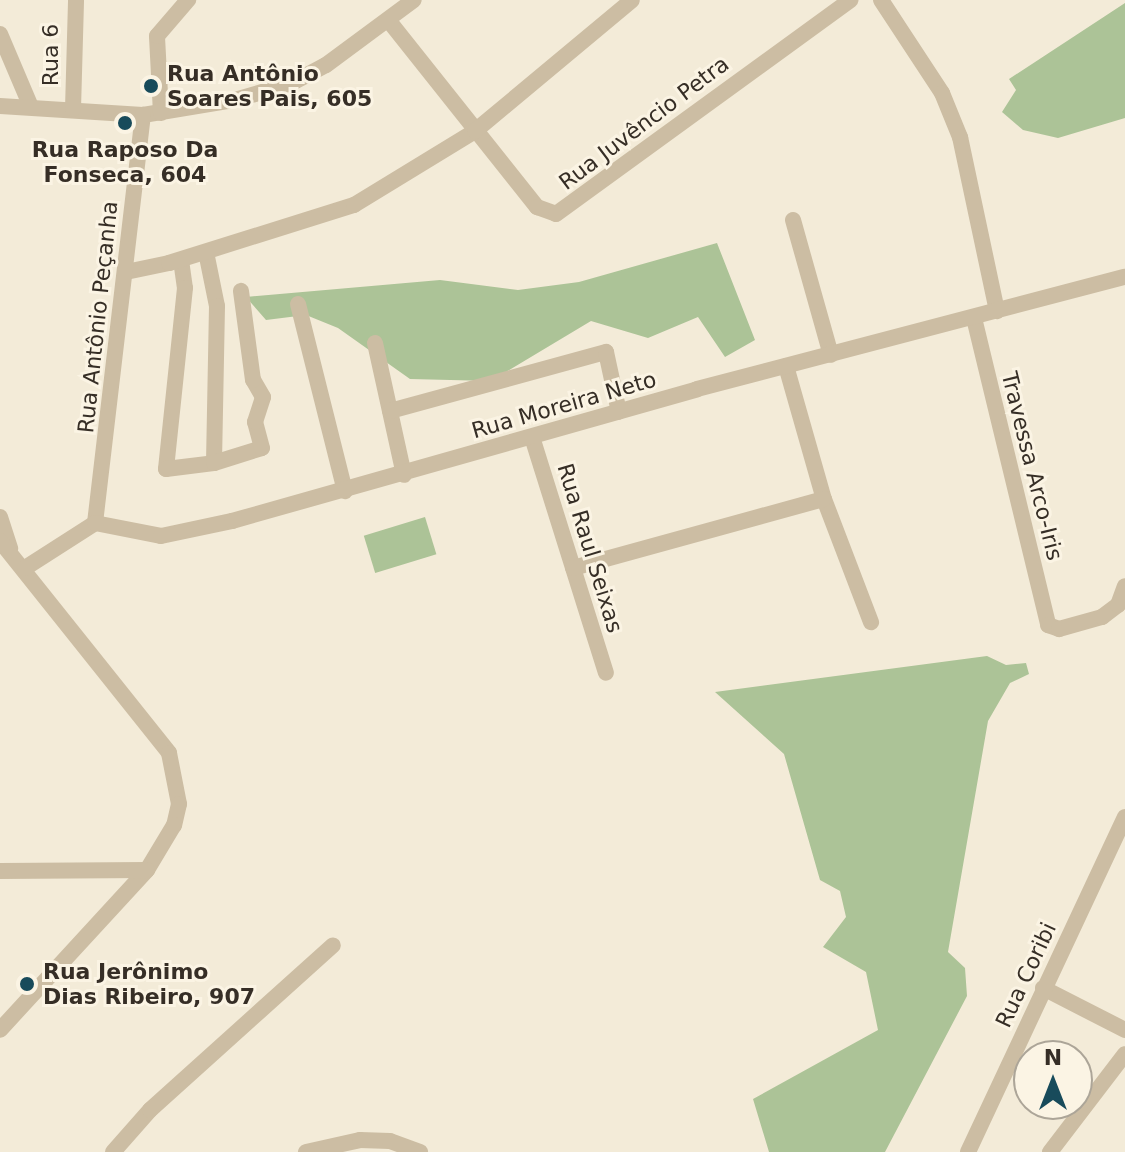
<!DOCTYPE html>
<html>
<head>
<meta charset="utf-8">
<style>
  body { margin:0 }
  #map { position:relative; width:1125px; height:1152px; overflow:hidden; background:#f3ebd8; font-family:"DejaVu Sans",sans-serif }
  div>[style] { position:absolute }
  .green>* { inset:0; background:#acc397; transform-origin:0 0 }
  .minor>* { height:16px; margin:-8px; padding:0 8px; transform-origin:8px; border-radius:8px; background:#ccbda3 }
  .dots>* { width:22px; height:22px; translate:-50% -50%; box-sizing:border-box; border:4px solid #fbf4e4; border-radius:50% }
  span { translate:-50% -50%; white-space:nowrap; text-align:center; line-height:1.15; -webkit-text-stroke:6px #fbf4e4; paint-order:stroke }
  .street-label { font-size:22px; color:#362e26 }
  .poi-label { font-size:22px; color:#362e26; font-weight:700 }
  .left { translate:0 -50%; text-align:left }
  .north { position:absolute; left:1013px; top:1040px; width:80px; height:80px; box-sizing:border-box; background:#fbf4e4; border:2px solid #aca598; border-radius:50%; rotate:0deg; font-size:22px; font-weight:700; line-height:32px; text-align:center; color:#362e26 }
  .north::after { content:''; display:block; margin:auto; width:28px; height:36px; background:#184b5b; clip-path:polygon(50% 0,100% 100%,50% 72%,0 100%) }
</style>
</head>
<body>
<div id="map">
  <div class="green">
    <div style="clip-path:polygon(1125px 3px,1125px 118px,1058px 138px,1023px 130px,1002px 112px,1016px 90px,1009px 79px)"></div>
    <div style="clip-path:polygon(717px 243px,755px 340px,725px 357px,698px 317px,648px 338px,591px 321px,491px 381px,410px 379px,338px 328px,306px 315px,266px 320px,246px 297px,440px 280px,518px 290px,579px 282px)"></div>
    <div style="left:425px;top:517px;width:39px;height:64px;rotate:73deg"></div>
    <div style="clip-path:polygon(987px 656px,1006px 665px,1026px 663px,1029px 674px,1010px 683px,988px 721px,948px 952px,965px 968px,967px 996px,885px 1152px,769px 1152px,753px 1099px,878px 1030px,866px 972px,823px 947px,846px 917px,840px 891px,820px 880px,784px 754px,715px 692px)"></div>
  </div>
  <div class="minor">
    <div style="left:881px;top:0;width:111px;rotate:56.7deg"></div>
    <div style="left:942px;top:93px;width:48px;rotate:67.8deg"></div>
    <div style="left:960px;top:137px;width:178px;rotate:78deg"></div>
    <div style="left:389px;top:21px;width:238px;rotate:51.5deg"></div>
    <div style="left:537px;top:207px;width:20px;rotate:20deg"></div>
    <div style="left:556px;top:214px;width:364px;rotate:-36deg"></div>
    <div style="left:0;top:34px;width:79px;rotate:67deg"></div>
    <div style="left:0;top:106px;width:143px;rotate:3.6deg"></div>
    <div style="left:143px;top:115px;width:93px;rotate:-9.3deg"></div>
    <div style="left:235px;top:100px;width:59px;rotate:-16.6deg"></div>
    <div style="left:292px;top:83px;width:38px;rotate:-28deg"></div>
    <div style="left:326px;top:65px;width:109px;rotate:-36.5deg"></div>
    <div style="left:73px;top:109px;width:109px;rotate:-88.4deg"></div>
    <div style="left:161px;top:113px;width:77px;rotate:-93deg"></div>
    <div style="left:157px;top:36px;width:48px;rotate:-49.3deg"></div>
    <div style="left:793px;top:220px;width:140px;rotate:74.3deg"></div>
    <div style="left:206px;top:252px;width:55px;rotate:78.5deg"></div>
    <div style="left:217px;top:306px;width:157px;rotate:91.1deg"></div>
    <div style="left:181px;top:260px;width:28px;rotate:82deg"></div>
    <div style="left:185px;top:288px;width:182px;rotate:96deg"></div>
    <div style="left:166px;top:469px;width:48px;rotate:-7.1deg"></div>
    <div style="left:214px;top:463px;width:50px;rotate:-17.4deg"></div>
    <div style="left:262px;top:448px;width:27px;rotate:-105deg"></div>
    <div style="left:255px;top:422px;width:26px;rotate:-72deg"></div>
    <div style="left:263px;top:397px;width:20px;rotate:-120deg"></div>
    <div style="left:253px;top:380px;width:90px;rotate:-97.7deg"></div>
    <div style="left:126px;top:272px;width:44px;rotate:-11.8deg"></div>
    <div style="left:169px;top:263px;width:194px;rotate:-17.4deg"></div>
    <div style="left:354px;top:205px;width:142px;rotate:-31.4deg"></div>
    <div style="left:475px;top:131px;width:204px;rotate:-39.8deg"></div>
    <div style="left:298px;top:304px;width:193px;rotate:75.9deg"></div>
    <div style="left:974px;top:318px;width:316px;rotate:76.4deg"></div>
    <div style="left:1048px;top:625px;width:12px;rotate:20deg"></div>
    <div style="left:1059px;top:629px;width:45px;rotate:-15.6deg"></div>
    <div style="left:1102px;top:617px;width:20px;rotate:-37deg"></div>
    <div style="left:1118px;top:605px;width:20px;rotate:-70deg"></div>
    <div style="left:375px;top:343px;width:135px;rotate:77.6deg"></div>
    <div style="left:786px;top:366px;width:138px;rotate:74.1deg"></div>
    <div style="left:824px;top:499px;width:132px;rotate:69.1deg"></div>
    <div style="left:390px;top:411px;width:224px;rotate:-15.3deg"></div>
    <div style="left:606px;top:352px;width:61px;rotate:77.8deg"></div>
    <div style="left:532px;top:437px;width:247px;rotate:72.6deg"></div>
    <div style="left:0;top:517px;width:33px;rotate:72deg"></div>
    <div style="left:95px;top:523px;width:411px;rotate:-83.3deg"></div>
    <div style="left:0;top:541px;width:271px;rotate:51.4deg"></div>
    <div style="left:169px;top:753px;width:52px;rotate:78.9deg"></div>
    <div style="left:179px;top:804px;width:22px;rotate:103deg"></div>
    <div style="left:174px;top:825px;width:52px;rotate:121deg"></div>
    <div style="left:147px;top:870px;width:217px;rotate:132.6deg"></div>
    <div style="left:25px;top:568px;width:83px;rotate:-32.7deg"></div>
    <div style="left:95px;top:523px;width:67px;rotate:11.1deg"></div>
    <div style="left:161px;top:536px;width:73px;rotate:-11.9deg"></div>
    <div style="left:232px;top:521px;width:483px;rotate:-15.8deg"></div>
    <div style="left:697px;top:389px;width:442px;rotate:-14.7deg"></div>
    <div style="left:573px;top:568px;width:260px;rotate:-15.4deg"></div>
    <div style="left:0;top:871px;width:147px;rotate:-0.4deg"></div>
    <div style="left:1043px;top:988px;width:92px;rotate:27.1deg"></div>
    <div style="left:113px;top:1152px;width:56px;rotate:-48.6deg"></div>
    <div style="left:150px;top:1110px;width:246px;rotate:-42deg"></div>
    <div style="left:306px;top:1152px;width:55px;rotate:-12.5deg"></div>
    <div style="left:360px;top:1140px;width:30px;rotate:2deg"></div>
    <div style="left:390px;top:1141px;width:32px;rotate:20deg"></div>
    <div style="left:968px;top:1152px;width:370px;rotate:-64.9deg"></div>
    <div style="left:1050px;top:1152px;width:123px;rotate:-52.6deg"></div>
  </div>
  <div class="dots">
    <div style="left:151px;top:86px;background:#184b5b"></div>
    <div style="left:125px;top:123px;background:#184b5b"></div>
    <div style="left:27px;top:984px;background:#184b5b"></div>
  </div>
  <div class="street-label">
    <span style="left:51px;top:55px;rotate:-90deg">Rua 6</span>
    <span style="left:644px;top:123px;rotate:-37deg">Rua Juvêncio Petra</span>
    <span style="left:98px;top:317px;rotate:-84deg">Rua Antônio Peçanha</span>
    <span style="left:564px;top:405px;rotate:-16deg">Rua Moreira Neto</span>
    <span style="left:1032px;top:466px;rotate:76deg">Travessa Arco-Iris</span>
    <span style="left:590px;top:548px;rotate:73deg">Rua Raul Seixas</span>
    <span style="left:1026px;top:975px;rotate:-65deg">Rua Coribi</span>
  </div>
  <div class="poi-label">
    <span class="left" style="left:167px;top:86px">Rua Antônio<br>Soares Pais, 605</span>
    <span style="left:125px;top:162px">Rua Raposo Da<br>Fonseca, 604</span>
    <span class="left" style="left:43px;top:984px">Rua Jerônimo<br>Dias Ribeiro, 907</span>
  </div>
  <div class="north">N</div>
</div>
</body>
</html>
